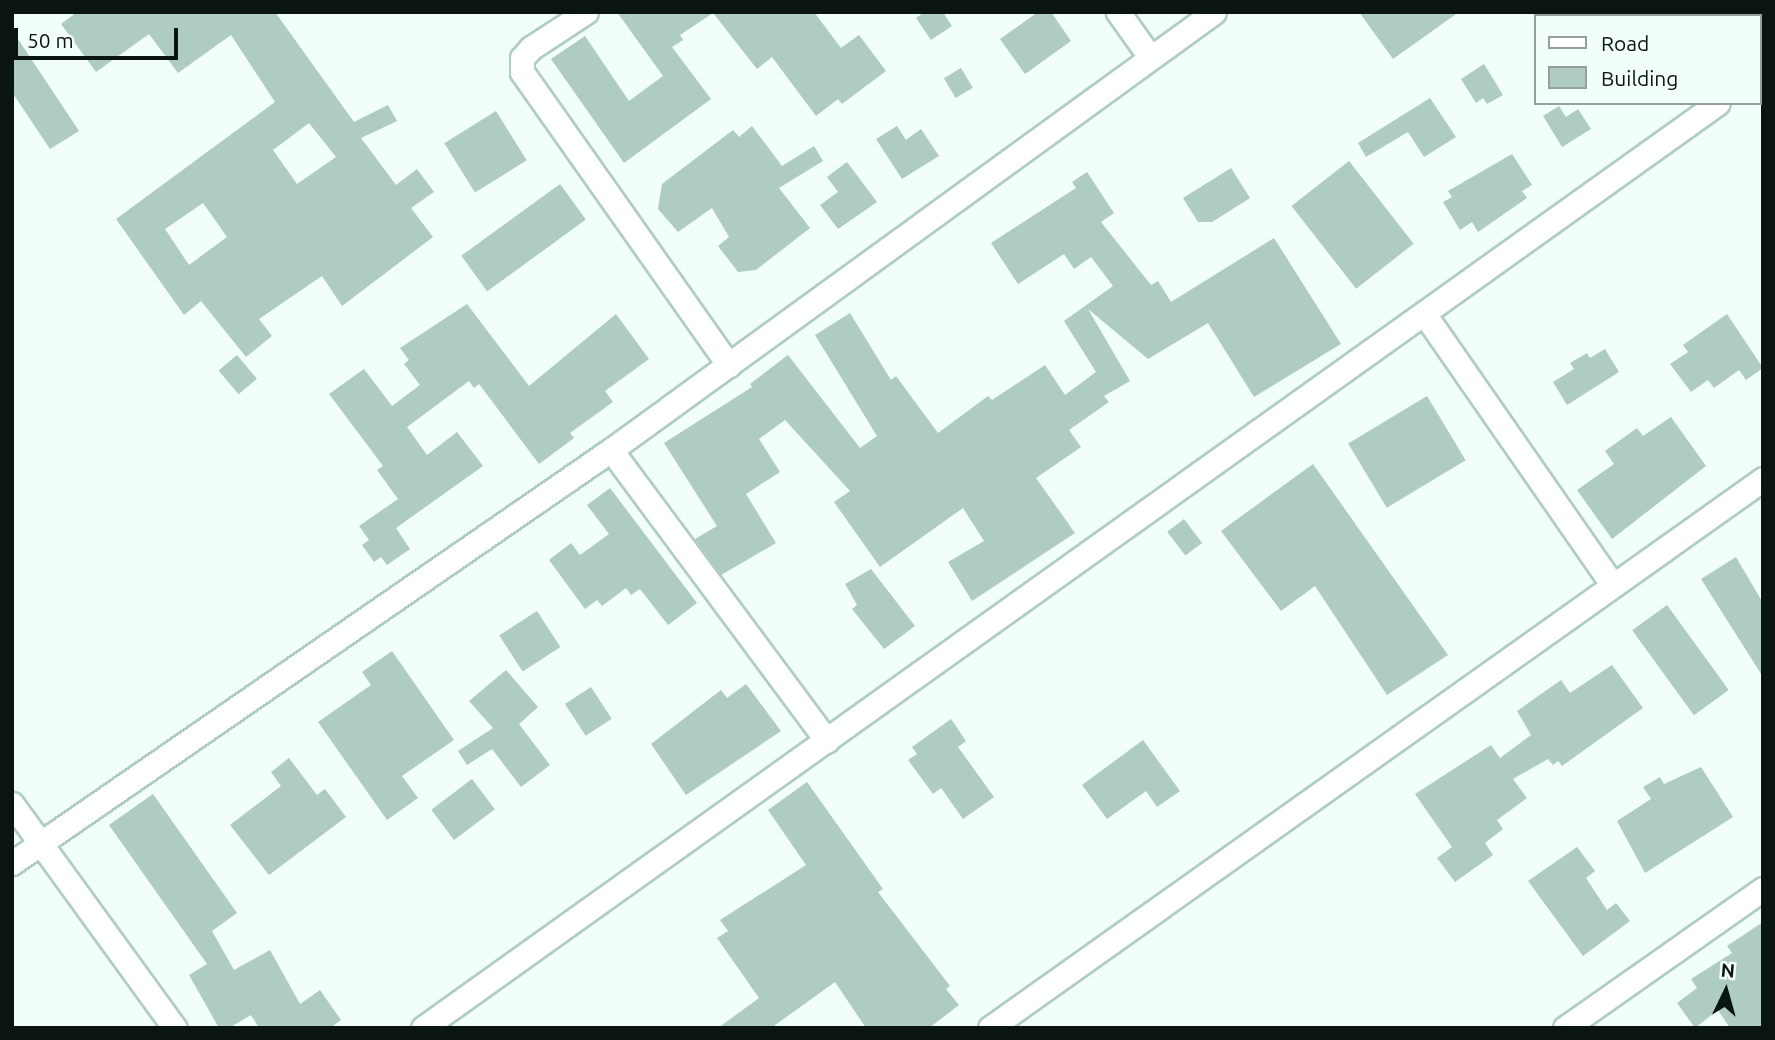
<!DOCTYPE html>
<html>
<head>
<meta charset="utf-8">
<style>
  body { margin:0 }
  #map { position:relative; width:1775px; height:1040px; overflow:hidden; background:#f2fef9; font-family:Ubuntu,sans-serif }
  div>[style] { position:absolute }
  .building>* { inset:0; background:#aeccc0; transform-origin:0 0 }
  .roads { filter:drop-shadow(2px 0 #b0cdc2) drop-shadow(-2px 0 #b0cdc2) drop-shadow(0 2px #b0cdc2) drop-shadow(0 -2px #b0cdc2) }
  .street>* { height:23px; margin:-11.5px; padding:0 11.5px; transform-origin:11.5px; border-radius:11.5px; background:#fff }
  span { translate:-50% -50%; white-space:nowrap; text-align:center; line-height:1.15; -webkit-text-stroke:5px #f2fef9; paint-order:stroke }
  .frame { position:absolute; inset:0; border:14px solid #0a1411; pointer-events:none }
  .legend { position:absolute; left:1534px; top:14px; width:228px; height:91px; box-sizing:border-box; background:#f2fef9; border:2px solid #95a09c; margin:0; padding:9px 12px; list-style:none; font-size:21px; color:#0a1411 }
  .legend li { display:flex; align-items:center; gap:14px; height:35px }
  .legend b { width:35px; border:2px solid #95a09c }
  .north { position:absolute; left:1691px; top:956px; width:70px; height:70px; -webkit-text-stroke:5px #f2fef9; paint-order:stroke; rotate:5deg; font-size:19px; font-weight:700; line-height:28px; text-align:center; color:#0a1411 }
  .north::after { content:''; display:block; margin:auto; width:24px; height:32px; background:#0a1411; clip-path:polygon(50% 0,100% 100%,50% 72%,0 100%) }
  .scale { position:absolute; left:14px; top:28px; width:164px; height:32px; box-sizing:border-box; border:4px solid #0a1411; border-top:0; padding-left:9px; font-size:21px; line-height:24px; white-space:nowrap; color:#0a1411; -webkit-text-stroke:5px #f2fef9; paint-order:stroke }
</style>
</head>
<body>
<div id="map">
  <div class="building">
    <div style="clip-path:polygon(evenodd,77px 12px,275px 12px,354px 122px,388px 105px,397px 121px,361px 138px,396px 185px,417px 169px,434px 192px,411px 208px,433px 237px,342px 306px,322px 276px,259px 319px,272px 336px,246px 357px,201px 301px,184px 315px,116px 219px,275px 102px,231px 35px,178px 73px,149px 34px,96px 72px,61px 24px,77px 12px,309px 123px,336px 157px,297px 184px,273px 150px,309px 123px,77px 12px,203px 203px,227px 237px,189px 265px,165px 229px,203px 203px)"></div>
    <div style="clip-path:polygon(617px 12px,814px 12px,841px 48px,859px 35px,886px 71px,842px 104px,838px 99px,816px 116px,772px 57px,757px 69px,713px 13px,680px 35px,683px 40px,672px 47px,711px 99px,624px 163px,551px 59px,585px 36px,629px 101px,663px 76px)"></div>
    <div style="clip-path:polygon(925px 12px,943px 12px,952px 26px,931px 40px,916px 18px)"></div>
    <div style="clip-path:polygon(1038px 12px,1051px 12px,1071px 41px,1025px 74px,1000px 39px)"></div>
    <div style="clip-path:polygon(1359px 12px,1459px 12px,1393px 59px)"></div>
    <div style="clip-path:polygon(12px 30px,79px 131px,50px 149px,12px 92px)"></div>
    <div style="clip-path:polygon(1484px 64px,1503px 95px,1487px 104px,1483px 98px,1476px 103px,1461px 79px)"></div>
    <div style="left:961px;top:68px;width:23px;height:20px;rotate:59deg"></div>
    <div style="clip-path:polygon(1430px 98px,1456px 137px,1424px 157px,1408px 132px,1366px 157px,1358px 143px)"></div>
    <div style="clip-path:polygon(1559px 106px,1566px 117px,1578px 109px,1591px 129px,1562px 147px,1543px 116px)"></div>
    <div style="left:496px;top:111px;width:58px;height:61px;rotate:58deg"></div>
    <div style="clip-path:polygon(752px 126px,782px 166px,814px 146px,823px 161px,779px 188px,810px 228px,756px 270px,738px 272px,718px 246px,729px 237px,712px 208px,678px 232px,658px 209px,662px 184px,733px 130px,739px 137px)"></div>
    <div style="clip-path:polygon(897px 126px,906px 140px,921px 129px,939px 156px,902px 179px,876px 139px)"></div>
    <div style="clip-path:polygon(1512px 154px,1532px 185px,1522px 191px,1527px 198px,1478px 232px,1472px 222px,1460px 230px,1443px 202px,1452px 197px,1448px 191px)"></div>
    <div style="left:1349px;top:161px;width:105px;height:73px;rotate:52deg"></div>
    <div style="clip-path:polygon(847px 162px,877px 202px,838px 229px,820px 205px,838px 192px,827px 177px)"></div>
    <div style="clip-path:polygon(1231px 168px,1250px 198px,1212px 222px,1198px 222px,1183px 198px)"></div>
    <div style="clip-path:polygon(1087px 172px,1114px 213px,1101px 222px,1151px 285px,1158px 281px,1171px 302px,1274px 238px,1341px 344px,1254px 397px,1208px 323px,1148px 359px,1088px 309px,1130px 381px,1104px 396px,1109px 402px,1069px 430px,1081px 447px,1036px 478px,1075px 533px,972px 601px,948px 562px,984px 541px,963px 508px,880px 567px,834px 502px,850px 491px,785px 420px,759px 439px,780px 472px,746px 494px,776px 543px,721px 575px,695px 539px,717px 526px,664px 443px,752px 387px,750px 384px,788px 355px,860px 448px,877px 436px,815px 335px,850px 313px,891px 380px,896px 376px,938px 433px,988px 396px,992px 400px,1045px 365px,1065px 395px,1096px 372px,1064px 321px,1113px 286px,1091px 257px,1074px 269px,1064px 254px,1018px 284px,991px 243px,1076px 188px,1072px 182px)"></div>
    <div style="left:560px;top:184px;width:44px;height:122px;rotate:54deg"></div>
    <div style="clip-path:polygon(467px 304px,529px 386px,616px 314px,649px 359px,605px 391px,613px 402px,570px 433px,574px 438px,539px 464px,479px 384px,474px 388px,469px 381px,407px 427px,427px 455px,457px 432px,483px 466px,396px 528px,410px 549px,387px 565px,381px 557px,374px 562px,362px 545px,369px 540px,359px 526px,398px 499px,377px 470px,383px 466px,329px 394px,364px 369px,392px 406px,420px 385px,404px 364px,409px 360px,400px 348px)"></div>
    <div style="clip-path:polygon(1727px 314px,1763px 368px,1746px 380px,1739px 370px,1714px 388px,1708px 380px,1691px 392px,1670px 364px,1688px 352px,1683px 345px)"></div>
    <div style="clip-path:polygon(1605px 349px,1619px 372px,1567px 405px,1553px 382px,1574px 369px,1570px 363px,1587px 353px,1590px 358px)"></div>
    <div style="left:237px;top:355px;width:31px;height:24px;rotate:50deg"></div>
    <div style="left:1427px;top:396px;width:75px;height:92px;rotate:59deg"></div>
    <div style="clip-path:polygon(1671px 417px,1706px 466px,1612px 539px,1577px 490px,1614px 464px,1605px 451px,1637px 428px,1643px 436px)"></div>
    <div style="clip-path:polygon(1313px 464px,1448px 655px,1387px 695px,1315px 586px,1281px 611px,1221px 531px)"></div>
    <div style="clip-path:polygon(610px 488px,697px 603px,668px 625px,640px 589px,631px 595px,626px 588px,602px 606px,597px 600px,585px 609px,549px 560px,571px 543px,580px 555px,609px 534px,587px 505px)"></div>
    <div style="left:1184px;top:519px;width:30px;height:21px;rotate:53deg"></div>
    <div style="clip-path:polygon(1736px 557px,1763px 603px,1763px 677px,1701px 579px)"></div>
    <div style="clip-path:polygon(871px 569px,915px 626px,884px 649px,852px 609px,857px 605px,845px 584px)"></div>
    <div style="left:1667px;top:605px;width:105px;height:43px;rotate:54deg"></div>
    <div style="left:537px;top:611px;width:43px;height:45px;rotate:57deg"></div>
    <div style="clip-path:polygon(392px 651px,454px 740px,402px 776px,418px 798px,387px 820px,318px 722px,371px 685px,362px 672px)"></div>
    <div style="clip-path:polygon(1612px 665px,1643px 708px,1562px 766px,1558px 761px,1553px 765px,1548px 759px,1513px 779px,1527px 798px,1497px 820px,1503px 829px,1485px 843px,1493px 855px,1455px 882px,1437px 858px,1452px 847px,1415px 794px,1491px 745px,1500px 758px,1531px 735px,1517px 711px,1561px 680px,1570px 693px)"></div>
    <div style="clip-path:polygon(506px 670px,538px 707px,519px 724px,550px 765px,521px 787px,492px 749px,467px 765px,458px 751px,493px 728px,469px 701px)"></div>
    <div style="clip-path:polygon(746px 684px,781px 731px,686px 795px,651px 744px,721px 690px,727px 698px)"></div>
    <div style="left:591px;top:687px;width:38px;height:31px;rotate:57deg"></div>
    <div style="clip-path:polygon(951px 719px,966px 741px,958px 747px,994px 797px,963px 819px,941px 788px,933px 794px,908px 760px,917px 754px,912px 747px)"></div>
    <div style="clip-path:polygon(1143px 740px,1180px 791px,1157px 807px,1146px 791px,1107px 819px,1082px 785px)"></div>
    <div style="clip-path:polygon(289px 758px,317px 795px,325px 789px,346px 817px,269px 875px,230px 825px,281px 786px,271px 772px)"></div>
    <div style="clip-path:polygon(1701px 767px,1733px 817px,1645px 873px,1617px 821px,1651px 799px,1643px 787px,1660px 777px,1664px 784px)"></div>
    <div style="left:472px;top:779px;width:38px;height:51px;rotate:53deg"></div>
    <div style="clip-path:polygon(807px 782px,883px 889px,878px 892px,950px 986px,946px 989px,959px 1005px,929px 1028px,866px 1028px,835px 982px,771px 1028px,718px 1028px,759px 998px,717px 938px,728px 931px,720px 920px,806px 865px,768px 810px)"></div>
    <div style="clip-path:polygon(153px 794px,237px 913px,212px 931px,234px 970px,270px 950px,300px 1004px,320px 990px,341px 1020px,330px 1028px,259px 1028px,251px 1015px,229px 1028px,219px 1028px,189px 975px,207px 964px,109px 825px)"></div>
    <div style="clip-path:polygon(1577px 847px,1595px 871px,1586px 878px,1607px 910px,1616px 903px,1630px 921px,1583px 956px,1528px 881px)"></div>
    <div style="clip-path:polygon(1763px 922px,1763px 1028px,1730px 1028px,1718px 1010px,1695px 1028px,1677px 1003px,1697px 988px,1691px 979px,1732px 953px,1727px 946px)"></div>
  </div>
  <div class="roads">
    <div class="street">
      <div style="left:586px;top:12px;width:66px;rotate:146.8deg"></div>
      <div style="left:531px;top:48px;width:13px;rotate:132deg"></div>
      <div style="left:522px;top:58px;width:14px;rotate:90deg"></div>
      <div style="left:522px;top:72px;width:359px;rotate:54.8deg"></div>
      <div style="left:1118px;top:12px;width:55px;rotate:54.6deg"></div>
      <div style="left:1646px;top:12px;width:5px;rotate:53deg"></div>
      <div style="left:1759px;top:73px;width:4px;rotate:-27deg"></div>
      <div style="left:1425px;top:315px;width:326px;rotate:55.2deg"></div>
      <div style="left:611px;top:450px;width:362px;rotate:53.4deg"></div>
      <div style="left:12px;top:804px;width:277px;rotate:54deg"></div>
      <div style="left:12px;top:863px;width:728px;rotate:-34.59deg"></div>
      <div style="left:611px;top:450px;width:745px;rotate:-35.99deg"></div>
      <div style="left:423px;top:1028px;width:1591px;rotate:-35.54deg"></div>
      <div style="left:990px;top:1028px;width:948px;rotate:-35.38deg"></div>
      <div style="left:1565px;top:1028px;width:242px;rotate:-35.1deg"></div>
    </div>
  </div>
  <div class="frame"></div>
  <ul class="legend">
  <li><b style="height:9px;background:#fff"></b>Road</li>
  <li><b style="height:19px;background:#aeccc0"></b>Building</li>
  </ul>
  <div class="north">N</div>
  <div class="scale">50 m</div>
</div>
</body>
</html>
